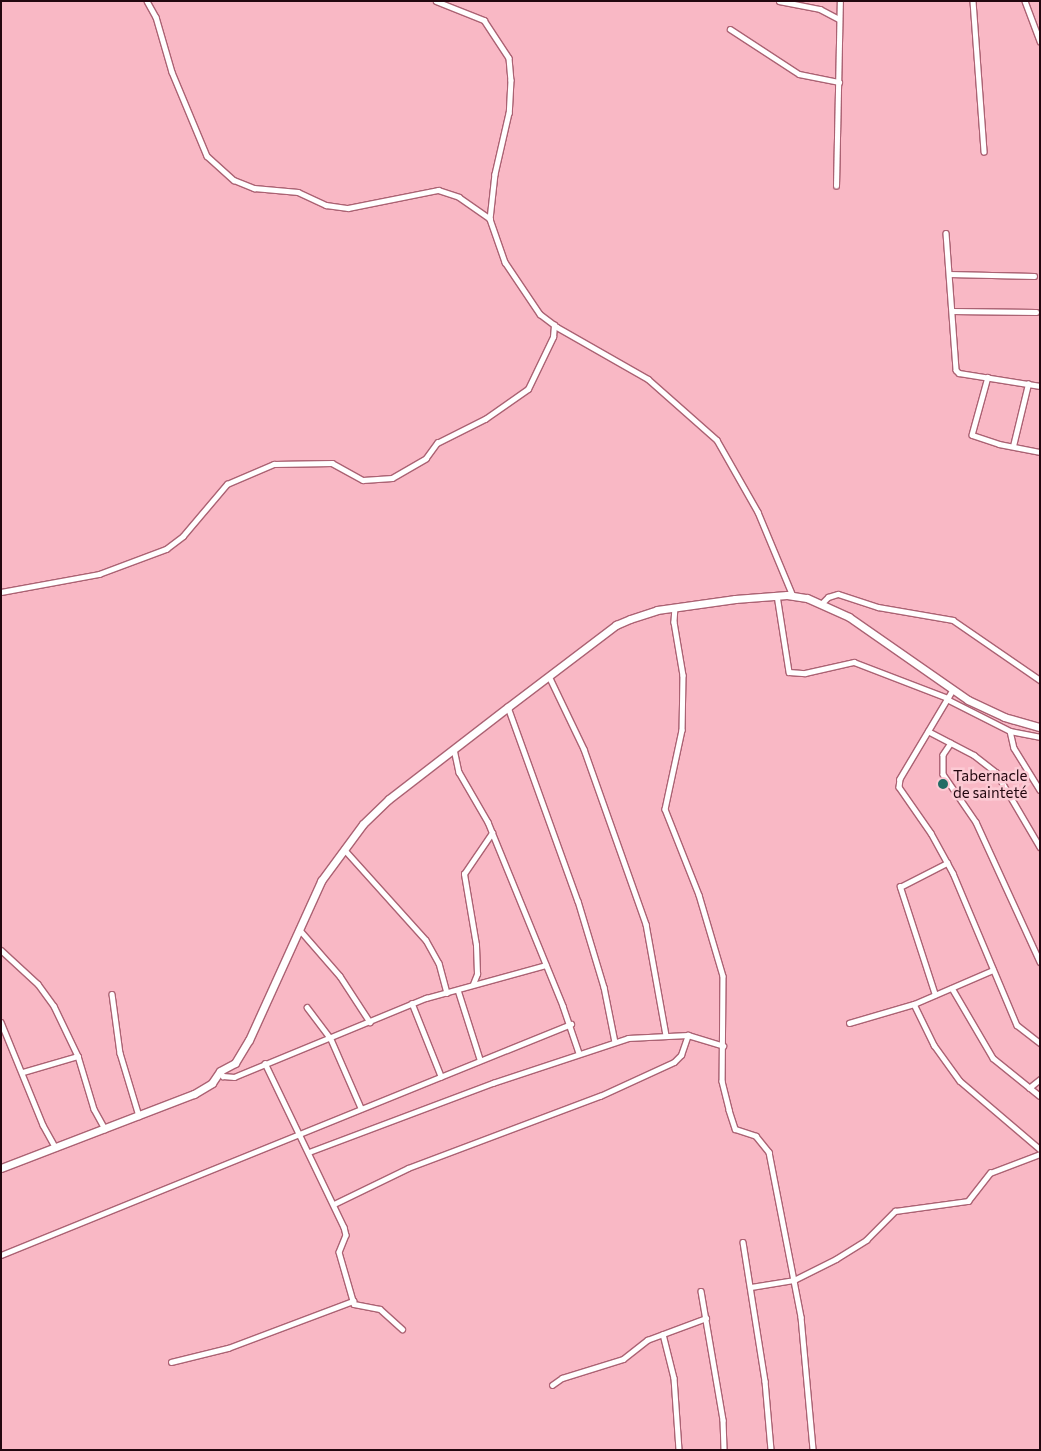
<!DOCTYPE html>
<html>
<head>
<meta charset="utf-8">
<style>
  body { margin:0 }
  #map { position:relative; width:1041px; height:1451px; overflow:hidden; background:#f9b8c5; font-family:Commissioner,sans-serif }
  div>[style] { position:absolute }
  .roads { filter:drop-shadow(1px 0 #ab6273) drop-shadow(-1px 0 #ab6273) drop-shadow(0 1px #ab6273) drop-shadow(0 -1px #ab6273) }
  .street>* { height:4.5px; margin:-2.25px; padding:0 2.25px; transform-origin:2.25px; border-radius:2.25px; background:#fff }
  .secondary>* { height:7px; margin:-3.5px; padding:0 3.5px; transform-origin:3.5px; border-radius:3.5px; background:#fff }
  .dots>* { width:14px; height:14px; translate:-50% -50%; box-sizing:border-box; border:2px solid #fccad4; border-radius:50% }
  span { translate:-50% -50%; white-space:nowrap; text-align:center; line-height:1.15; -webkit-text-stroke:5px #fccad4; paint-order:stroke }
  .poi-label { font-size:15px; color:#22070f }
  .left { translate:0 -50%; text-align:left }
  .frame { position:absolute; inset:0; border:2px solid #22070f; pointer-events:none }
</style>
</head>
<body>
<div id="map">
  <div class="roads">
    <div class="street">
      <div style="left:147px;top:1px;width:18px;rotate:61deg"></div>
      <div style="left:156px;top:17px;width:57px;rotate:73.8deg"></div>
      <div style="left:172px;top:72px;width:91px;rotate:67.4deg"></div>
      <div style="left:207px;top:156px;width:36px;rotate:42deg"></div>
      <div style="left:234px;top:180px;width:22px;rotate:22deg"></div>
      <div style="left:254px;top:188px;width:44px;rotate:5.2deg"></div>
      <div style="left:298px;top:192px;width:31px;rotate:25deg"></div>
      <div style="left:326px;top:205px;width:22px;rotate:8deg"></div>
      <div style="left:348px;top:208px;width:92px;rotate:-11.3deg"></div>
      <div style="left:438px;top:190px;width:22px;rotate:18deg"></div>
      <div style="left:459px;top:197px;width:38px;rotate:35deg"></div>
      <div style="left:436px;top:1px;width:52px;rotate:21.6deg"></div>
      <div style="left:484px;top:20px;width:45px;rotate:56.7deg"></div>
      <div style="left:509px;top:58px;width:22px;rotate:85deg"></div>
      <div style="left:511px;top:80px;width:33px;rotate:93deg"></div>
      <div style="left:509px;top:113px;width:63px;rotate:102.9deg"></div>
      <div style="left:495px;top:174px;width:45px;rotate:96.3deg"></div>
      <div style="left:490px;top:219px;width:46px;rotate:70.8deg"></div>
      <div style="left:505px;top:262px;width:63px;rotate:56.1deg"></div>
      <div style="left:540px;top:314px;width:21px;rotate:37deg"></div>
      <div style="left:557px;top:327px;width:105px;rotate:29.7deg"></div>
      <div style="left:648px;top:379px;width:92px;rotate:41.5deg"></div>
      <div style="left:717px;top:440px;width:83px;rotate:60.3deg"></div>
      <div style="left:758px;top:512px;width:91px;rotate:67.4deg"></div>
      <div style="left:779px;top:1px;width:42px;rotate:11deg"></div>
      <div style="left:820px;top:9px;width:21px;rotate:28deg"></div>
      <div style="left:973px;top:1px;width:151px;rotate:85.8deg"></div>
      <div style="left:1025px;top:1px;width:43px;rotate:69.4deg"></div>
      <div style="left:730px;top:29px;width:82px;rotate:33.1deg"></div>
      <div style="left:799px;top:74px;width:41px;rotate:11.3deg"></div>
      <div style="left:836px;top:186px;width:185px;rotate:-88.8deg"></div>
      <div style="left:946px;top:233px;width:137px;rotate:85.8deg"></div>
      <div style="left:956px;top:370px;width:4px;rotate:45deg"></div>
      <div style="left:959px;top:373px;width:82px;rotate:9.1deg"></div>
      <div style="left:949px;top:274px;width:85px;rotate:1.3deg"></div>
      <div style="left:952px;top:311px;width:84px;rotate:0.7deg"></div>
      <div style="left:988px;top:377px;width:60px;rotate:105.4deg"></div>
      <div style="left:972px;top:435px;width:28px;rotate:18deg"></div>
      <div style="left:999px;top:444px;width:42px;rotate:11deg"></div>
      <div style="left:1013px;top:446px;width:64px;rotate:-76.4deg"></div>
      <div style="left:1px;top:592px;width:100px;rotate:-10.4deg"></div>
      <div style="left:99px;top:574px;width:72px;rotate:-20.5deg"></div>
      <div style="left:166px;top:549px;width:21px;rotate:-37deg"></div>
      <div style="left:183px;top:536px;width:68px;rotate:-49.8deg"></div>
      <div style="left:227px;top:484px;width:51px;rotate:-23.1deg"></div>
      <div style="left:274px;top:464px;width:58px;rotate:-1deg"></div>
      <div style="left:332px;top:463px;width:35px;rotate:29deg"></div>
      <div style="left:363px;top:480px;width:29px;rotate:-4deg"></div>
      <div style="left:392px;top:478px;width:39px;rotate:-30deg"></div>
      <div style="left:426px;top:458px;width:19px;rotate:-54deg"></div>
      <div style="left:437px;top:443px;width:54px;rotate:-26.6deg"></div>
      <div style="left:485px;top:419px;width:52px;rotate:-34.9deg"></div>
      <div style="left:528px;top:389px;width:58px;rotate:-64.3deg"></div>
      <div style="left:553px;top:337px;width:12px;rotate:-85deg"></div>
      <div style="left:777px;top:595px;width:78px;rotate:81.1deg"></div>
      <div style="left:789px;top:672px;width:16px;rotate:4deg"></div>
      <div style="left:805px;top:673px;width:50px;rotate:-12.7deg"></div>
      <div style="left:854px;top:662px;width:101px;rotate:21deg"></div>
      <div style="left:822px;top:603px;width:8px;rotate:-45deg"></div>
      <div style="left:828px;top:597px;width:10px;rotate:-17deg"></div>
      <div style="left:838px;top:594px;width:42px;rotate:18deg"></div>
      <div style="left:878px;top:607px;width:76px;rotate:9.8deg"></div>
      <div style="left:953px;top:620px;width:106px;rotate:34.6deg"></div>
      <div style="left:675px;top:607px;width:15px;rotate:94deg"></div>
      <div style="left:674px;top:622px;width:54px;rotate:80.4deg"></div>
      <div style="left:683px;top:675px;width:55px;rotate:91deg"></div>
      <div style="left:682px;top:730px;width:81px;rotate:102.1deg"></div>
      <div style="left:665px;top:809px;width:92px;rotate:68.4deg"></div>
      <div style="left:699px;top:895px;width:84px;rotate:73.5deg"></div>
      <div style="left:723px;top:976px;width:105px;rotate:90.5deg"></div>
      <div style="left:722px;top:1081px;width:30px;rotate:76deg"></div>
      <div style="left:729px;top:1110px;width:20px;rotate:72deg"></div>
      <div style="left:735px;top:1129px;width:22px;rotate:18deg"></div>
      <div style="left:756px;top:1136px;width:21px;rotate:51deg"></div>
      <div style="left:769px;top:1152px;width:168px;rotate:79deg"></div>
      <div style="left:801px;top:1317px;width:134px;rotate:84.8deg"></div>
      <div style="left:549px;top:676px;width:81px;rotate:64.4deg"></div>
      <div style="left:584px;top:749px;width:186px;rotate:70.5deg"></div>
      <div style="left:646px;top:924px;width:113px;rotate:79.8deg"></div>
      <div style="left:953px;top:690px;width:104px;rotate:120.8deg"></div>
      <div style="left:900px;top:779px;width:8px;rotate:97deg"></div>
      <div style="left:899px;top:787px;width:56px;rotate:55.2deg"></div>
      <div style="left:931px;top:833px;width:46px;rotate:61.2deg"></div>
      <div style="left:953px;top:873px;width:165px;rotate:67.2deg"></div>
      <div style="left:1017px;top:1025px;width:29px;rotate:38deg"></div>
      <div style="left:947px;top:699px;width:71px;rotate:26.9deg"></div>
      <div style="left:1010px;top:731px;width:31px;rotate:11deg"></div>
      <div style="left:508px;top:707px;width:206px;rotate:70.2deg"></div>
      <div style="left:578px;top:901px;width:90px;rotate:73.2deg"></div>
      <div style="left:604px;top:987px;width:56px;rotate:78.7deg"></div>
      <div style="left:928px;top:731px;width:52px;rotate:27.6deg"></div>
      <div style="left:974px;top:755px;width:28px;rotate:38deg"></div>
      <div style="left:996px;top:772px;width:87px;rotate:59.6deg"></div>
      <div style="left:1010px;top:731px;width:17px;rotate:77deg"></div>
      <div style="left:1014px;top:748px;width:49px;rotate:58.2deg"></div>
      <div style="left:951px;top:743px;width:14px;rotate:124deg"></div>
      <div style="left:943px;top:755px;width:19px;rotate:90deg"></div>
      <div style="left:943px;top:774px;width:58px;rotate:55.5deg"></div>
      <div style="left:976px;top:822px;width:154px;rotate:65.4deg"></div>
      <div style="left:454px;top:749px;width:24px;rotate:78deg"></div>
      <div style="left:459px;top:772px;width:58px;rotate:59.9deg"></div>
      <div style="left:488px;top:822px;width:199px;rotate:67.8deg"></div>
      <div style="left:563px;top:1006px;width:50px;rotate:71.2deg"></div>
      <div style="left:344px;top:849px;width:122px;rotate:48deg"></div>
      <div style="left:426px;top:940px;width:26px;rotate:61deg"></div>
      <div style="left:439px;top:963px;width:31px;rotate:75deg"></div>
      <div style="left:299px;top:929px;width:62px;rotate:48.9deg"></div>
      <div style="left:340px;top:976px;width:55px;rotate:56.9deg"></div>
      <div style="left:1px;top:950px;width:50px;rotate:42.6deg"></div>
      <div style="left:38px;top:984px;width:27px;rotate:54deg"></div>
      <div style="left:54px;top:1006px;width:55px;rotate:64.4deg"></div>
      <div style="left:78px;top:1056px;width:55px;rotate:73.2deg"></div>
      <div style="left:94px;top:1109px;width:23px;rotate:61deg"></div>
      <div style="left:473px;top:984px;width:11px;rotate:-68deg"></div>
      <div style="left:477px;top:974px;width:29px;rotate:-92deg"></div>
      <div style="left:476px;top:945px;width:72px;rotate:-99.6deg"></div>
      <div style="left:464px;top:874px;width:50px;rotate:-55.7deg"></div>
      <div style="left:952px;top:988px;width:81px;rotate:59.6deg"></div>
      <div style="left:993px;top:1058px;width:60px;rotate:39deg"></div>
      <div style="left:458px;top:990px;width:72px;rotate:72.3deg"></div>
      <div style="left:112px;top:994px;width:60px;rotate:82.3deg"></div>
      <div style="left:120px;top:1053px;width:66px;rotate:73.2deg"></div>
      <div style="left:935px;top:995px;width:114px;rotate:-108deg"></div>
      <div style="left:900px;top:887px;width:53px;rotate:-27.1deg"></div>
      <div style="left:412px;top:1003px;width:79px;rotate:68.3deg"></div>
      <div style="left:914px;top:1004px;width:46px;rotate:64deg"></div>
      <div style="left:934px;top:1045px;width:44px;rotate:54.2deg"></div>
      <div style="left:960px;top:1081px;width:105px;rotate:40.4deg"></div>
      <div style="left:307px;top:1007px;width:38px;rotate:53deg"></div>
      <div style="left:330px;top:1037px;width:77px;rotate:66.4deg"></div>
      <div style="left:1px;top:1022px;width:111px;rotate:67.8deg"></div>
      <div style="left:43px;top:1125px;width:26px;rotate:61deg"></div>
      <div style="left:849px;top:1023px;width:68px;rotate:-16.3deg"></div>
      <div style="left:914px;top:1004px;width:86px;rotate:-23.3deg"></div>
      <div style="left:265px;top:1063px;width:182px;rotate:64.3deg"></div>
      <div style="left:344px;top:1227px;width:8px;rotate:76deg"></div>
      <div style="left:346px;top:1235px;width:18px;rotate:112deg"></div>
      <div style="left:339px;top:1252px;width:54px;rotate:73.9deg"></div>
      <div style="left:354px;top:1304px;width:26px;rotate:11deg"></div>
      <div style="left:380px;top:1309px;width:30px;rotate:42deg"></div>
      <div style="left:220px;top:1071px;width:6px;rotate:59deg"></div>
      <div style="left:223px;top:1076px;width:11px;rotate:5deg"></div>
      <div style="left:234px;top:1077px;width:208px;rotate:-22.4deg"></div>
      <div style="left:426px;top:998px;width:124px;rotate:-15.4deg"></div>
      <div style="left:23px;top:1072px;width:57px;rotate:-16.2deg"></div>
      <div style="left:1029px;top:1088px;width:14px;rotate:-39deg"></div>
      <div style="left:309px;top:1152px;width:197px;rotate:-20.6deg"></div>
      <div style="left:493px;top:1083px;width:142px;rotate:-18.4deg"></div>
      <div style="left:628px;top:1038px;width:60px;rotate:-2.9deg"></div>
      <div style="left:688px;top:1035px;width:37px;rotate:17deg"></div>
      <div style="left:334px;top:1204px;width:82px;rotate:-25.9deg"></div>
      <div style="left:408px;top:1168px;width:205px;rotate:-20.6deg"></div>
      <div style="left:600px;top:1096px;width:81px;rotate:-24.7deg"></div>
      <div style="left:674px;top:1062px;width:10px;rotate:-45deg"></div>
      <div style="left:681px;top:1055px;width:21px;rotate:-71deg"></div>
      <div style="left:743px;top:1242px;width:141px;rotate:81deg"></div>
      <div style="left:765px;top:1381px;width:69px;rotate:85deg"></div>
      <div style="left:1px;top:1255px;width:615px;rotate:-22.06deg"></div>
      <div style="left:751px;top:1287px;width:44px;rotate:-9.2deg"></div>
      <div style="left:794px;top:1280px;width:47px;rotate:-26.6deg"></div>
      <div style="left:836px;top:1259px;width:36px;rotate:-32deg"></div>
      <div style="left:866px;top:1240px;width:41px;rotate:-45deg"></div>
      <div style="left:895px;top:1211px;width:74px;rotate:-7.8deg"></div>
      <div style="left:968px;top:1201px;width:36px;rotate:-52deg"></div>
      <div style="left:990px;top:1173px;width:53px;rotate:-20.8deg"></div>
      <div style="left:701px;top:1291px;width:131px;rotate:80.3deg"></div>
      <div style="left:723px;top:1420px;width:30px;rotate:88deg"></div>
      <div style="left:663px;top:1334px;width:45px;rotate:76deg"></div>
      <div style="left:674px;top:1378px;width:72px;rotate:86deg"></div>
      <div style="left:171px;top:1362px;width:59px;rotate:-13.8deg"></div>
      <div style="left:228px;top:1348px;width:134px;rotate:-20.6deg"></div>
      <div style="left:552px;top:1385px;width:12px;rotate:-35deg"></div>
      <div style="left:562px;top:1378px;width:64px;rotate:-17.3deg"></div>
      <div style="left:623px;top:1359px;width:31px;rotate:-38deg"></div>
      <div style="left:647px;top:1340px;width:63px;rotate:-20.4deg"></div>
    </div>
    <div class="secondary">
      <div style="left:1px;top:1168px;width:207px;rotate:-21deg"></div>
      <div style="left:194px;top:1094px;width:21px;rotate:-31deg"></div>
      <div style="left:212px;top:1083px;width:14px;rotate:-56deg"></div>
      <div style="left:220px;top:1071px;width:17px;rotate:-28deg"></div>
      <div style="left:235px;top:1063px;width:27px;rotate:-59deg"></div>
      <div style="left:249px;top:1040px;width:175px;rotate:-65.6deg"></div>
      <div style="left:321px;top:881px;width:71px;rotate:-53.6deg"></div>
      <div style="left:363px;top:824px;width:36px;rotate:-44deg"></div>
      <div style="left:389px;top:799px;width:150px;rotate:-37.7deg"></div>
      <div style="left:508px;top:707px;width:136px;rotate:-37.2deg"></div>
      <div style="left:616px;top:625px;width:15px;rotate:-23deg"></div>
      <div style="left:630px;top:619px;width:28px;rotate:-18deg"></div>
      <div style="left:657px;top:610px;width:79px;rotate:-8deg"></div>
      <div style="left:735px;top:599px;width:52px;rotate:-4.4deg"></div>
      <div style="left:787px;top:595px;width:20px;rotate:9deg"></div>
      <div style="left:807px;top:598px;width:46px;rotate:24.3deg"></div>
      <div style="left:849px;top:617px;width:145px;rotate:34.9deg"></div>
      <div style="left:968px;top:700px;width:40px;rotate:25deg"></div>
      <div style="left:1004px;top:717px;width:37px;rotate:16deg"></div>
    </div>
  </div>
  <div class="dots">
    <div style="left:943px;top:784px;background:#226b64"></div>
  </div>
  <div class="poi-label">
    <span class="left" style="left:953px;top:784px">Tabernacle<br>de sainteté</span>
  </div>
  <div class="frame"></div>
</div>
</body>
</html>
